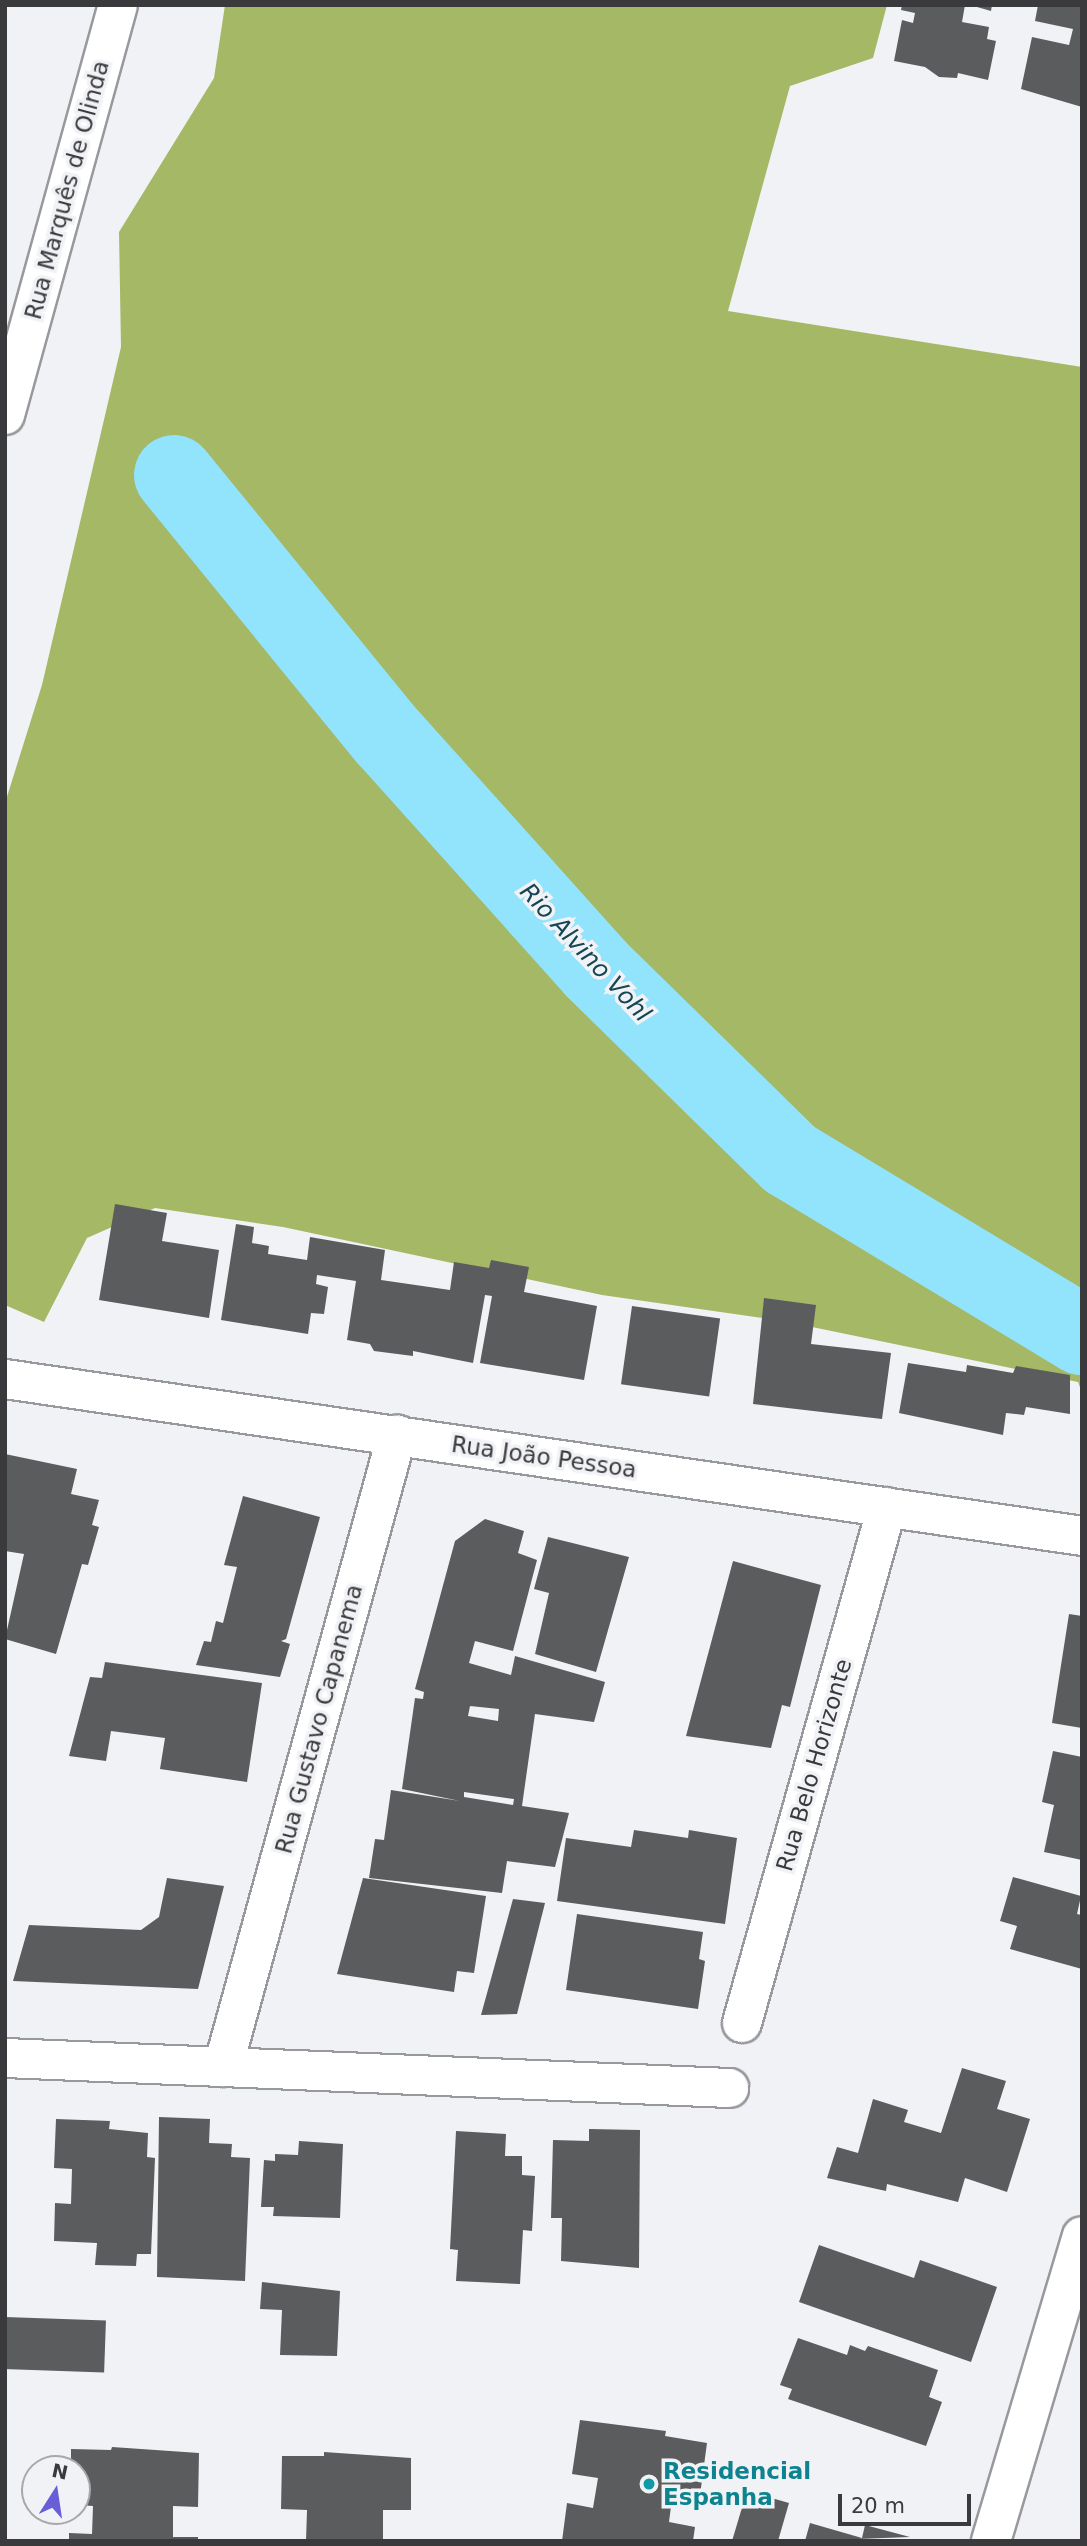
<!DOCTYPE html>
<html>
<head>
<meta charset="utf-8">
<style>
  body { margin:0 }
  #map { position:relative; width:1087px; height:2546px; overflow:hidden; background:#f1f2f5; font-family:"DejaVu Sans",sans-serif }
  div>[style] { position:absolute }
  .forest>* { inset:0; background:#a4b866 }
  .river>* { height:80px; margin:-40px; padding:0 40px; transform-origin:40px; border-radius:40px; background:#92e4fd }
  .building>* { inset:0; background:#5a5c5e; transform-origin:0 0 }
  .roads { filter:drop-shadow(2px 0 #97999c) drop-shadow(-2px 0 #97999c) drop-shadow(0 2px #97999c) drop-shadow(0 -2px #97999c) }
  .street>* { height:38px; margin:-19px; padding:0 19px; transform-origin:19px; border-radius:19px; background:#fff }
  .secondary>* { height:38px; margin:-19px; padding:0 19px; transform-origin:19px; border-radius:19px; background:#fff }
  .primary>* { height:38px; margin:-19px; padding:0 19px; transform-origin:19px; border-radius:19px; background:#fff }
  .dots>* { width:19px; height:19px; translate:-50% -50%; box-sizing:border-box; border:4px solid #f1f2f5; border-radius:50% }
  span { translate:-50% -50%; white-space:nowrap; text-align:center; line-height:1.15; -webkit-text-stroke:7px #f1f2f5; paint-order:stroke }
  .street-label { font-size:23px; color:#3a3a3c }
  .culture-label { font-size:23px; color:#0d838f; font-weight:700 }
  .left { translate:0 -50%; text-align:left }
  .water-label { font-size:24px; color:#154653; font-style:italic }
  .frame { position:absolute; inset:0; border:7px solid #3a3a3c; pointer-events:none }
  .north { position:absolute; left:21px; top:2455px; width:70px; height:70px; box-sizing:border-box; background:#f1f2f5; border:2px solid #a8a8ab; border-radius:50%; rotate:12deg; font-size:19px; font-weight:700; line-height:28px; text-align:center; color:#3a3a3c }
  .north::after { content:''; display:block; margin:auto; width:24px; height:32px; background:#675ed8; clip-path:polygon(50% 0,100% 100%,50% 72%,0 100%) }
  .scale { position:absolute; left:838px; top:2494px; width:133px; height:32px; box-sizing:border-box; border:4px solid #3a3a3c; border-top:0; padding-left:9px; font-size:21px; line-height:24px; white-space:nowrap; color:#3a3a3c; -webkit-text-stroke:5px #f1f2f5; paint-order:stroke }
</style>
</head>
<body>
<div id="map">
  <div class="forest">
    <div style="clip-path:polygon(225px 5px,887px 5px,873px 58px,790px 86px,728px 311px,1082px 367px,1082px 1393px,1078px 1382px,783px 1321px,602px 1295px,283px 1227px,155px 1208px,87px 1238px,44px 1322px,5px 1305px,5px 803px,42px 685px,121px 347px,119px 232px,214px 78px)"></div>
  </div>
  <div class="river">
    <div style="left:174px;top:475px;width:338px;rotate:50.8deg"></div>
    <div style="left:388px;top:737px;width:312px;rotate:48.1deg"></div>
    <div style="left:596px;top:969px;width:272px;rotate:44.4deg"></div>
    <div style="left:790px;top:1159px;width:341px;rotate:31.1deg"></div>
  </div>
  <div class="building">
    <div style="clip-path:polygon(902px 5px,965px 5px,962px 22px,989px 27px,987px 39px,996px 41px,988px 80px,958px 73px,957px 78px,939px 77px,925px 67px,894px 61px,902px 20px,913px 23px,915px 13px,901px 10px)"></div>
    <div style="clip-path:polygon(970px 5px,992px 5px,991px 11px)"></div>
    <div style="clip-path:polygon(1038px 5px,1082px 5px,1082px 107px,1021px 89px,1032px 37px,1069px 45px,1073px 29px,1035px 21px)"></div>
    <div style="clip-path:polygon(115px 1204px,167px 1213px,162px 1241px,219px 1250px,209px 1318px,99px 1300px)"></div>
    <div style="clip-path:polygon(236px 1224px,254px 1227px,252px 1243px,269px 1246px,268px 1254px,307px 1260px,310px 1237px,385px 1250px,381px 1280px,450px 1290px,454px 1262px,489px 1268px,491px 1260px,529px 1267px,524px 1292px,597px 1306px,584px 1380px,480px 1363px,492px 1296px,485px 1295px,473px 1363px,413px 1351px,413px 1356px,374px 1351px,370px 1344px,347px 1340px,356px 1281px,317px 1275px,316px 1284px,328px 1287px,324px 1314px,311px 1313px,308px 1334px,221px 1320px)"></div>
    <div style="clip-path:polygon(764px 1298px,816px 1305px,811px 1344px,891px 1353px,882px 1419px,753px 1404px)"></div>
    <div style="left:632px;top:1306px;width:89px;height:79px;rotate:8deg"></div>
    <div style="clip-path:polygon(908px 1363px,966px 1372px,967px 1365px,1013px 1373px,1016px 1366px,1070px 1375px,1070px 1414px,1026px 1407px,1024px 1415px,1006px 1413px,1003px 1435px,899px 1413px)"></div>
    <div style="clip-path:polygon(5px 1454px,77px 1469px,71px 1494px,99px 1500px,92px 1525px,99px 1527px,88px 1565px,82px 1564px,56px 1654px,5px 1639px,24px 1554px,5px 1551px)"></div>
    <div style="clip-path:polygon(243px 1496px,320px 1517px,286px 1639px,281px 1641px,290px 1644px,280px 1677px,196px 1665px,204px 1641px,211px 1642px,216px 1621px,223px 1623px,237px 1567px,224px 1565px)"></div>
    <div style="clip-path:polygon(evenodd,485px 1519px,524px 1531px,518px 1553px,537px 1560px,513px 1651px,475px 1641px,469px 1663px,511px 1675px,515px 1656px,605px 1682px,594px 1722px,535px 1714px,522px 1806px,569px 1813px,555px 1867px,507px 1861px,502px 1893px,369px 1878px,375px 1839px,384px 1840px,391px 1790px,460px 1801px,402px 1789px,415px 1698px,423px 1699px,424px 1692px,415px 1689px,455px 1541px,485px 1519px,470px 1706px,499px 1709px,498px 1721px,468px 1716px,470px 1706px,485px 1519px,464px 1792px,514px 1799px,513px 1805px,464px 1797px,464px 1792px)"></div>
    <div style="clip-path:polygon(548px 1537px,629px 1557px,596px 1672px,535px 1654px,549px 1593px,534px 1589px)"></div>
    <div style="clip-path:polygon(733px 1561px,821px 1585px,790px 1707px,782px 1705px,771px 1748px,686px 1736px)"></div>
    <div style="clip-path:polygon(1069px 1614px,1082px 1616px,1082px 1728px,1052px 1723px)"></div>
    <div style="clip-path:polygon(105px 1662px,262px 1683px,247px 1782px,160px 1769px,165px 1738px,111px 1731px,106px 1761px,69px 1756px,90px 1677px,102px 1678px)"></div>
    <div style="clip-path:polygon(1053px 1751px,1082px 1757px,1082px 1860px,1044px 1852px,1054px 1805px,1042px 1802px)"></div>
    <div style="clip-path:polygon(634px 1830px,688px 1838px,689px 1830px,737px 1838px,725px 1924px,557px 1901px,566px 1838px,631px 1847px)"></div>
    <div style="clip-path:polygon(1013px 1877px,1081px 1896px,1077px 1914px,1082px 1915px,1082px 1969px,1010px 1949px,1017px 1926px,1000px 1921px)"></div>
    <div style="clip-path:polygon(167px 1878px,224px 1886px,198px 1989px,13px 1981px,29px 1925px,141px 1930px,159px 1917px)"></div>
    <div style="clip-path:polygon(363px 1878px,486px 1896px,474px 1973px,457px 1971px,454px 1992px,337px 1974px)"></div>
    <div style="clip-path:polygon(513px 1899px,545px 1903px,517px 2014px,481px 2015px)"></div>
    <div style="clip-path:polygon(577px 1914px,703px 1932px,699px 1959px,705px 1961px,698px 2009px,566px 1990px)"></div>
    <div style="clip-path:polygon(962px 2068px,1006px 2081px,997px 2109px,1030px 2119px,1007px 2192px,965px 2178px,958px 2202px,887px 2184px,886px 2191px,827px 2178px,837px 2147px,858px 2153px,873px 2099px,908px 2110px,904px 2122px,941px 2133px)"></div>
    <div style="clip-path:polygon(159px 2117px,210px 2119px,209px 2143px,232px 2144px,231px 2157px,250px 2158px,245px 2281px,157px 2277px)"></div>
    <div style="clip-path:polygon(56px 2119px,110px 2121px,109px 2129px,148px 2133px,147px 2157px,155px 2158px,151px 2254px,137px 2254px,136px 2266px,95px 2265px,97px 2243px,54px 2241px,55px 2203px,71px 2204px,72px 2169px,54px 2168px)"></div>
    <div style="clip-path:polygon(589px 2129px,640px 2130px,639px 2268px,561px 2261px,562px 2218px,551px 2218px,553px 2140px,589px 2141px)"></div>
    <div style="clip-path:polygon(456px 2131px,506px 2134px,505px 2156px,522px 2156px,522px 2175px,535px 2176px,532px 2231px,523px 2230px,520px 2284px,456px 2281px,458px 2250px,450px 2249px)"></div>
    <div style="clip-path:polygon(299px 2141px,343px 2144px,340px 2218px,273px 2216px,274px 2207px,261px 2207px,264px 2160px,275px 2161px,275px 2154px,298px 2155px)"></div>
    <div style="clip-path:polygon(819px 2245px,914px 2278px,920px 2260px,997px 2287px,971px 2362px,799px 2302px)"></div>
    <div style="clip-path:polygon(262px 2282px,340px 2291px,337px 2356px,280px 2355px,282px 2310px,260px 2309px)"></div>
    <div style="left:5px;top:2317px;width:101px;height:52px;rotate:2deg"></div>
    <div style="clip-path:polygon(798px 2338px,847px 2355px,850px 2345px,865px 2351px,868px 2346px,938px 2370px,929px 2397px,942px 2402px,926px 2446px,788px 2399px,792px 2389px,780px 2385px)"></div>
    <div style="clip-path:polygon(580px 2420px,666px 2431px,665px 2436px,707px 2443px,700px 2495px,673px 2491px,669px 2522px,695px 2527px,693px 2541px,562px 2541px,567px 2503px,593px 2508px,598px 2478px,572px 2474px)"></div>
    <div style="clip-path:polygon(112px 2447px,199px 2453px,198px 2507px,173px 2506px,173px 2537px,198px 2537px,198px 2541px,69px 2541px,69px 2533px,92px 2534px,93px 2506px,77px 2505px,77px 2469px,71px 2469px,71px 2449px,111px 2450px)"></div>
    <div style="clip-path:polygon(324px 2452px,411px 2458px,411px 2510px,383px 2510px,383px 2541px,306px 2541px,307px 2510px,281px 2509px,282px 2456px,324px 2456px)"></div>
    <div style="clip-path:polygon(747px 2491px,789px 2503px,778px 2541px,732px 2541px)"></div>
    <div style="clip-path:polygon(810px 2523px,862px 2538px,865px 2525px,910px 2537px,805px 2541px)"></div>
  </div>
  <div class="roads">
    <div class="street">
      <div style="left:742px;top:2023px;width:536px;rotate:-74.3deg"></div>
      <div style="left:5px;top:2058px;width:725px;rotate:2.37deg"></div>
      <div style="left:223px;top:2067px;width:656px;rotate:-74.61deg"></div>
      <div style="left:991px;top:2541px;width:318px;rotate:-73.4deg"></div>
    </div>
    <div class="secondary">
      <div style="left:5px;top:1379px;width:1088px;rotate:8.29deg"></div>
    </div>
    <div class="primary">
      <div style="left:5px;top:415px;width:425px;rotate:-74.6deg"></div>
    </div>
  </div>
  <div class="dots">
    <div style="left:649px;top:2484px;background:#0f9aa8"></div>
  </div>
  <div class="street-label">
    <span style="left:67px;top:190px;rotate:-75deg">Rua Marquês de Olinda</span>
    <span style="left:544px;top:1457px;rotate:8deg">Rua João Pessoa</span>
    <span style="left:319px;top:1719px;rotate:-75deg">Rua Gustavo Capanema</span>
    <span style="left:814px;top:1765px;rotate:-74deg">Rua Belo Horizonte</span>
  </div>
  <div class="culture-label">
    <span class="left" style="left:663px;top:2484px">Residencial<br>Espanha</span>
  </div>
  <div class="water-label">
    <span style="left:585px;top:953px;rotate:47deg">Rio Alvino Vohl</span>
  </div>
  <div class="frame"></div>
  <div class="north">N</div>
  <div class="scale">20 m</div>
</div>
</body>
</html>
